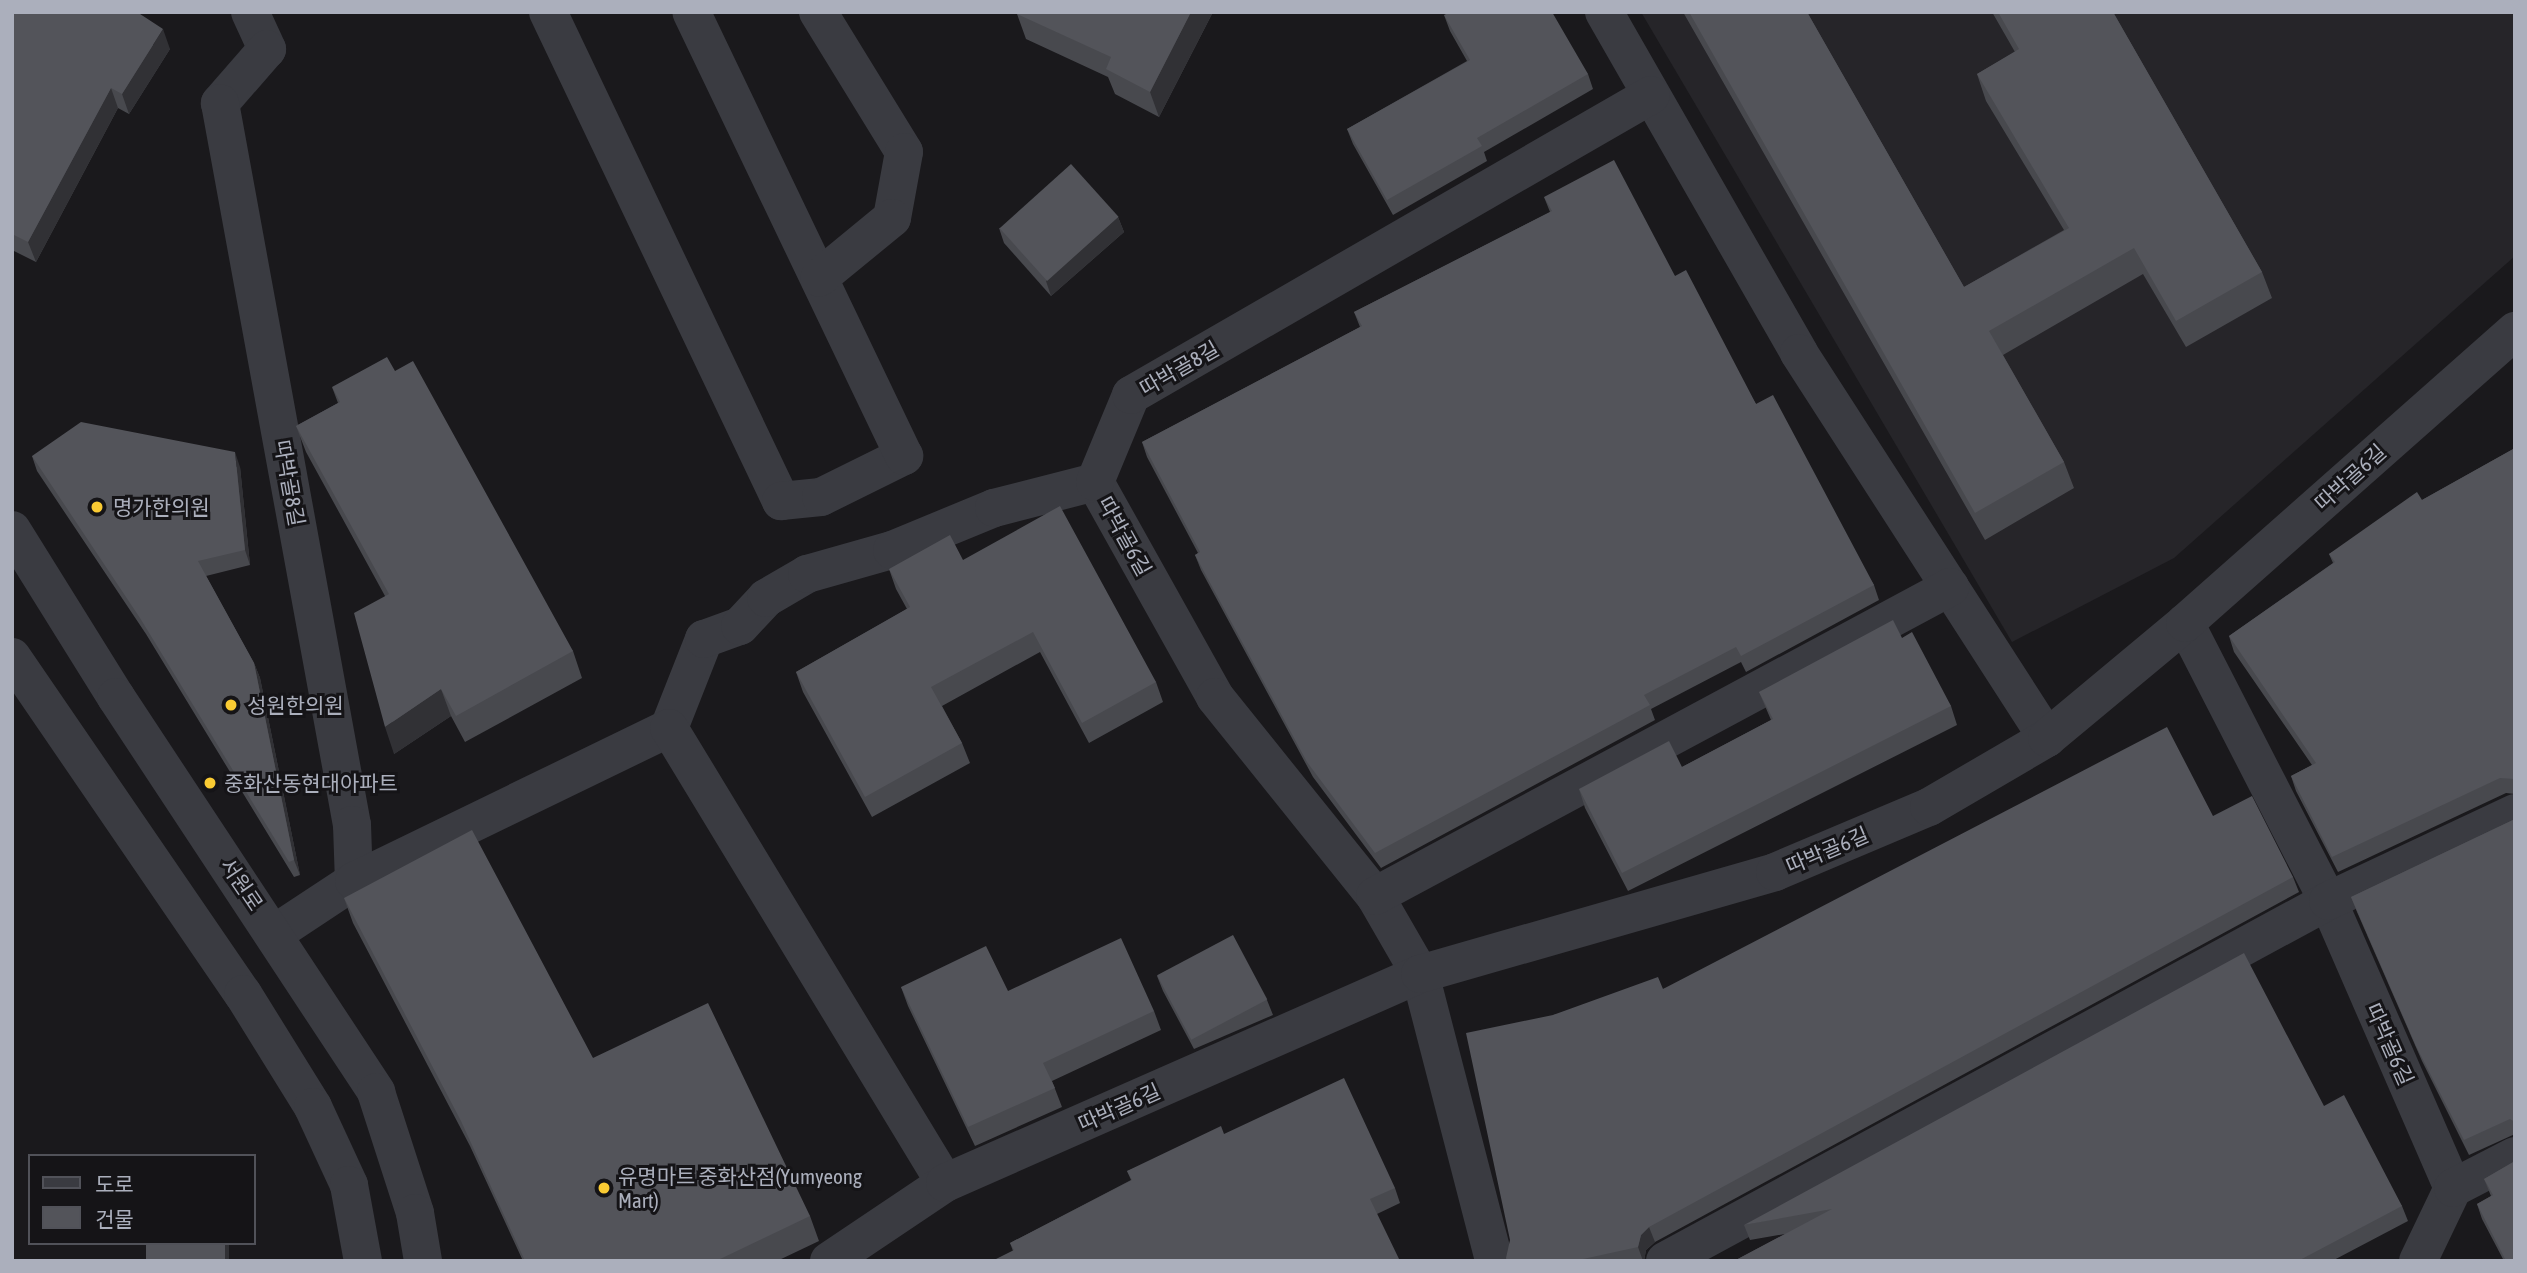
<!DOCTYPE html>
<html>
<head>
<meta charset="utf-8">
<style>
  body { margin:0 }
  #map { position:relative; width:2527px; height:1273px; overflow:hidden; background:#1a191c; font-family:"Asap Condensed","Noto Sans KR",sans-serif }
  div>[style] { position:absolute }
  .built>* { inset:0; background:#262529 }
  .minor>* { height:38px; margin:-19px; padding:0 19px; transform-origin:19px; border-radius:19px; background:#3a3b41 }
  .wall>* { inset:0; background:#48494e }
  .shaded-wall>* { inset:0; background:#313135; transform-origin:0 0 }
  .building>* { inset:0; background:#53545a; transform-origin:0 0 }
  .dots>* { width:19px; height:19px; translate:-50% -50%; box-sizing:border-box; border:4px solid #151417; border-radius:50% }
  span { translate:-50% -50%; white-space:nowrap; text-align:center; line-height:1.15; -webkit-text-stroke:6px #151417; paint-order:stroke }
  .street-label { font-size:21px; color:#abafbc }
  .poi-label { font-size:21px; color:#abafbc }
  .left { translate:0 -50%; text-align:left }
  .frame { position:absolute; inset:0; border:14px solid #abafbc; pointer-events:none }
  .legend { position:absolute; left:28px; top:1154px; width:228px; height:91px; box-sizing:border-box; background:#151417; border:2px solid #515259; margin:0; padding:9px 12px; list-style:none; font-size:21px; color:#abafbc }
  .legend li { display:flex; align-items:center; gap:14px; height:35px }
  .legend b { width:35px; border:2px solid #515259 }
</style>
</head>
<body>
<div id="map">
  <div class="built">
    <div style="clip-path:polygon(1641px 12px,2515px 12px,2515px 256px,2174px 558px,2012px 642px)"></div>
  </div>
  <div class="minor">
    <div style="left:250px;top:12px;width:41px;rotate:65.3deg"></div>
    <div style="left:267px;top:49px;width:72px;rotate:131deg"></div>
    <div style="left:220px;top:103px;width:734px;rotate:79.64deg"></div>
    <div style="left:352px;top:825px;width:56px;rotate:88deg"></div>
    <div style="left:354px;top:881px;width:95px;rotate:146.6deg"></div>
    <div style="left:548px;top:12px;width:542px;rotate:64.52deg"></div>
    <div style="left:781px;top:501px;width:40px;rotate:-5.7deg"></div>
    <div style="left:821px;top:497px;width:93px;rotate:-26.3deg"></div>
    <div style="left:904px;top:456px;width:492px;rotate:-115.6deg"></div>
    <div style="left:818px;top:12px;width:164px;rotate:58.4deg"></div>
    <div style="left:904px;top:152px;width:67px;rotate:100.3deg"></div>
    <div style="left:892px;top:218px;width:94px;rotate:140.6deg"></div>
    <div style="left:1604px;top:12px;width:393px;rotate:60.2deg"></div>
    <div style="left:1799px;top:353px;width:458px;rotate:57.2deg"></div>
    <div style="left:1095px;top:482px;width:246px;rotate:60.8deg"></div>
    <div style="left:1215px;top:697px;width:255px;rotate:51.2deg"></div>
    <div style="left:1375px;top:896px;width:90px;rotate:60deg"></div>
    <div style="left:1420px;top:974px;width:296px;rotate:75.5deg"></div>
    <div style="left:12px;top:530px;width:197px;rotate:58.1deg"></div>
    <div style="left:116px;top:697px;width:473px;rotate:56.6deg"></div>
    <div style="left:376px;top:1092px;width:127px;rotate:72.1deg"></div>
    <div style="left:415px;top:1213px;width:49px;rotate:80.5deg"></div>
    <div style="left:2185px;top:623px;width:313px;rotate:62.8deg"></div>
    <div style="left:2328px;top:901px;width:313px;rotate:66.5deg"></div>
    <div style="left:12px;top:657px;width:409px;rotate:55.6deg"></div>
    <div style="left:243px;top:994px;width:133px;rotate:58.2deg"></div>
    <div style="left:313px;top:1107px;width:86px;rotate:65.2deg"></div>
    <div style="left:349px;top:1185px;width:77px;rotate:79.6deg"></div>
    <div style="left:669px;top:728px;width:96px;rotate:-68.5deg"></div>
    <div style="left:704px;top:639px;width:38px;rotate:-20deg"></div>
    <div style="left:740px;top:626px;width:38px;rotate:-47deg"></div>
    <div style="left:766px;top:598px;width:48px;rotate:-30.3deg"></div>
    <div style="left:807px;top:574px;width:88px;rotate:-15.8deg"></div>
    <div style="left:892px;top:550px;width:110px;rotate:-22.4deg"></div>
    <div style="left:994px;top:508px;width:104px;rotate:-14.4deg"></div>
    <div style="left:1095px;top:482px;width:94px;rotate:-67.5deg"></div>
    <div style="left:1131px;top:395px;width:600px;rotate:-29.98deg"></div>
    <div style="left:354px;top:881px;width:350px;rotate:-25.9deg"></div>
    <div style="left:669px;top:728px;width:532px;rotate:58.76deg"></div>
    <div style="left:1375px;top:896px;width:653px;rotate:-28.25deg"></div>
    <div style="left:829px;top:1261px;width:140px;rotate:-33.9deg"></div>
    <div style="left:945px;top:1183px;width:519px;rotate:-23.75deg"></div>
    <div style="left:1420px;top:974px;width:369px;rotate:-16deg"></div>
    <div style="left:1775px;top:872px;width:167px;rotate:-22.9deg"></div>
    <div style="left:1929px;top:807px;width:137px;rotate:-30.3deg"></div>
    <div style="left:2047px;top:738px;width:180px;rotate:-39.8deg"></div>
    <div style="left:2185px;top:623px;width:441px;rotate:-41.5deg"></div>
    <div style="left:1665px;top:1261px;width:754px;rotate:-28.5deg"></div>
    <div style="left:2328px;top:901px;width:207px;rotate:-25.2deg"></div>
    <div style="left:2418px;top:1261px;width:81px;rotate:-64.4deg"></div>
    <div style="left:2453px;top:1188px;width:70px;rotate:-27.3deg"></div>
  </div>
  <div class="wall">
    <div style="clip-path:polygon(12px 12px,170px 49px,129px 114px,118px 108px,36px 262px,12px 250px)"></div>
    <div style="clip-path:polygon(1213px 12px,1159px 117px,1115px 94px,1108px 77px,1026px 39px,1017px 14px)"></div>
    <div style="clip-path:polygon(1683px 12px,1807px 12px,1964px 287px,2064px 230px,1986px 101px,1977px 74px,2015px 52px,1992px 12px,2113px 12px,2262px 272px,2272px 298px,2186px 347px,2143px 274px,2003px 355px,2064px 462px,2074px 488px,1985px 540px)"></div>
    <div style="clip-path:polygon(1444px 15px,1588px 74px,1593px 89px,1484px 152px,1487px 161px,1393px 215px,1353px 144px,1347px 129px,1467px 61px,1450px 31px)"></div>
    <div style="clip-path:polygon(1544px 197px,1675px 276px,1756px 404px,1874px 585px,1879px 600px,1746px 672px,1741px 662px,1651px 709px,1655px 720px,1381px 868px,1313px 777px,1201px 570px,1195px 555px,1198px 553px,1147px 457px,1142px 442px,1360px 327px,1354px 312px,1550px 212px)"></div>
    <div style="clip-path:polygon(1118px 217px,1124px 232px,1051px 296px,1004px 243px,999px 228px)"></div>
    <div style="clip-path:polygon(332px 387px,573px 651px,582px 678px,465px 742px,451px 716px,394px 754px,385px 596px,306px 452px,296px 426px,338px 403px)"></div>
    <div style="clip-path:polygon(2515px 448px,2515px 794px,2506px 793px,2338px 872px,2296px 791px,2291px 776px,2312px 765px,2234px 652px,2229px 636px,2333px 563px,2329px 554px,2422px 500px)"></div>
    <div style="clip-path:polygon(32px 456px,240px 467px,250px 565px,206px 576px,254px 663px,260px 678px,300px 875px,294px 877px,146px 634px,37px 471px)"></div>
    <div style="clip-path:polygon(963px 560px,1156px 682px,1163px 702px,1089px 743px,1040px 652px,942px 706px,962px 743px,970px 763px,872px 817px,803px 692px,796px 672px,907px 609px,896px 589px,889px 569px)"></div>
    <div style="clip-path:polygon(1902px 638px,1951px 706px,1957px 725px,1628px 891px,1585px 808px,1579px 789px,1682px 767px,1771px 720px,1759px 692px)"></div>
    <div style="clip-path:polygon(2213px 816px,2293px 877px,2299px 892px,1655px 1242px,1646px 1250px,1644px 1261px,1507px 1261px,1553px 1015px,1663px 989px)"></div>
    <div style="clip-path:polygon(2515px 819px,2515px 1134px,2469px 1155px,2422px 1061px,2357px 912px,2351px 897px)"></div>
    <div style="clip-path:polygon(344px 898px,593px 1058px,810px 1216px,819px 1241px,777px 1261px,523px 1261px,470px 1146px,353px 923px)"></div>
    <div style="clip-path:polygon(1157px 976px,1267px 1000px,1273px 1015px,1194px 1049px,1163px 991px)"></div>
    <div style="clip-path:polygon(901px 987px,1008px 991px,1154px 1011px,1161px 1030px,1052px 1081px,1062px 1107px,975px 1146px,908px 1006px)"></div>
    <div style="clip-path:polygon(2324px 1106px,2402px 1206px,2408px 1221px,2332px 1261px,1734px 1261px,1785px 1234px,1750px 1240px,1744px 1225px)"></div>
    <div style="clip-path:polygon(1224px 1134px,1395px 1188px,1400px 1203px,1377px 1214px,1013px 1251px,1010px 1243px,1131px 1180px,1127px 1171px)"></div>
    <div style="clip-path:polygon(2515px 1161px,2515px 1261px,2504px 1261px,2482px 1219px,2477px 1204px,2491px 1196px,2484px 1179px)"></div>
  </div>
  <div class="shaded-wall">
    <div style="clip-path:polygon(1191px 12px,1213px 12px,1159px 117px,1150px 92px)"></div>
    <div style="clip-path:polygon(163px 29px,170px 49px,129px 114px,122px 94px)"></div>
    <div style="clip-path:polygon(111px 88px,118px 108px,36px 262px,28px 242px)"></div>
    <div style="clip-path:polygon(1118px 217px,1124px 232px,1051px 296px,1046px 281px)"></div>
    <div style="clip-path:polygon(235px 452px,240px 467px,250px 565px,245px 550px)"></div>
    <div style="clip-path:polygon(254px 663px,260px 678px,300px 875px,294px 860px)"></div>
    <div style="clip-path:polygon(441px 689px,451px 716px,394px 754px,385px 727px)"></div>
    <div style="clip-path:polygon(1649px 1227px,1655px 1242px,1646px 1250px,1644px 1261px,1643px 1261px,1638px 1247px,1641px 1235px)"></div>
    <div style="left:225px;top:1243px;width:4px;height:18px"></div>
  </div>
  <div class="building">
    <div style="clip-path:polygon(12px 12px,137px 12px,163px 29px,122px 94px,111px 88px,28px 242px,12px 234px)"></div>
    <div style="clip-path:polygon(1018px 12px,1191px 12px,1150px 92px,1106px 69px,1111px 57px,1017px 14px)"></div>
    <div style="clip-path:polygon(1450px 12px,1552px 12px,1588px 74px,1477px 138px,1482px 146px,1387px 200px,1347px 129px,1470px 60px,1444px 15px)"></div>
    <div style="clip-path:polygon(1689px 12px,1807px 12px,1964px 287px,2069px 228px,1977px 74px,2019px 49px,1998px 12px,2113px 12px,2262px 272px,2176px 321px,2134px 248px,1989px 331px,2064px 462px,1975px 513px)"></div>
    <div style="clip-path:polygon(1614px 160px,1675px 276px,1686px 270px,1756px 404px,1773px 395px,1874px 585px,1741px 656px,1736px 647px,1644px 695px,1650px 705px,1375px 853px,1307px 762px,1195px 555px,1200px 552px,1142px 442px,1362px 326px,1354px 312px,1552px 211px,1544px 197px)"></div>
    <div style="left:1071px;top:164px;width:71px;height:96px;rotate:48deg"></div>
    <div style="clip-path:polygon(387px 357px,395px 371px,413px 361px,573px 651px,456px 716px,441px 689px,385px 727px,354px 613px,389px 594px,296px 426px,340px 402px,332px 387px)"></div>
    <div style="clip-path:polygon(81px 422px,235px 452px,245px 550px,198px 561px,254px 663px,294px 860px,289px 862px,140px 618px,32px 456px)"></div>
    <div style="clip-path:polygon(2515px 448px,2515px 779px,2500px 778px,2332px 857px,2291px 776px,2316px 763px,2229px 636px,2335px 562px,2329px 554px,2417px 492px,2422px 500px)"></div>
    <div style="clip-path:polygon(1060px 506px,1156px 682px,1082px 723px,1033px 632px,931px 687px,962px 743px,865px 797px,796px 672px,910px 607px,889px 569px,950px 535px,963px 560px)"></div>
    <div style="clip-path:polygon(1893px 620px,1902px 638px,1912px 632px,1951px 706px,1622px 873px,1579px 789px,1669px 741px,1682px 767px,1773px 719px,1759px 692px)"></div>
    <div style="clip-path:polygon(2167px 727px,2213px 816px,2252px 796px,2293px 877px,1649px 1227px,1641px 1235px,1638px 1247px,1574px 1261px,1507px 1261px,1506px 1258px,1510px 1240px,1466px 1033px,1553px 1015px,1658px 977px,1663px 989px)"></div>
    <div style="clip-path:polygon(2515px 819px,2515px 1122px,2510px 1119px,2464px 1140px,2416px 1046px,2351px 897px)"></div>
    <div style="clip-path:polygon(472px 830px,593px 1058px,708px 1003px,810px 1216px,716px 1261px,525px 1261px,461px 1121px,344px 898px)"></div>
    <div style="left:1233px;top:935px;width:73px;height:86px;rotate:62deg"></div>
    <div style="clip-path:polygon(1121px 938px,1154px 1011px,1043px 1063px,1055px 1088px,968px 1127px,901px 987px,986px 946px,1008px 991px)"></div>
    <div style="clip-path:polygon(2244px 953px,2324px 1106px,2344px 1095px,2402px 1206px,2298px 1261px,1734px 1261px,1832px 1209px,1744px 1225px)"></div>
    <div style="clip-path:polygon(1344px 1078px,1395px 1188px,1370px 1199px,1400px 1261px,992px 1261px,1014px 1250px,1010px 1243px,1132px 1180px,1127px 1171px,1221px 1126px,1224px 1134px)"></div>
    <div style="clip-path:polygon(2515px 1161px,2515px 1261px,2506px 1261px,2477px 1204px,2493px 1195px,2484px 1179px)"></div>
    <div style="left:146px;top:1243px;width:79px;height:18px"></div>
  </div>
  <div class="dots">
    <div style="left:97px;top:507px;background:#facb33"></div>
    <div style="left:231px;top:705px;background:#facb33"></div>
    <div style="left:210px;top:783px;background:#facb33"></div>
    <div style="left:604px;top:1188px;background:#facb33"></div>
  </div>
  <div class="street-label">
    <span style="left:1179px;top:368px;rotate:-30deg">따박골8길</span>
    <span style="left:2350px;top:477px;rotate:-42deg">따박골6길</span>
    <span style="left:290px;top:483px;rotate:80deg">따박골8길</span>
    <span style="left:1125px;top:536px;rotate:61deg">따박골6길</span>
    <span style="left:1827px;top:850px;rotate:-23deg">따박골6길</span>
    <span style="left:242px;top:884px;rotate:56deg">서원로</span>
    <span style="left:2390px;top:1044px;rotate:66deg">따박골6길</span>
    <span style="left:1119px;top:1107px;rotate:-24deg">따박골6길</span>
  </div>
  <div class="poi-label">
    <span class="left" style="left:113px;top:507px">명가한의원</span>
    <span class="left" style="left:247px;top:705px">성원한의원</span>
    <span class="left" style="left:224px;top:783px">중화산동현대아파트</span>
    <span class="left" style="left:618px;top:1188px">유명마트 중화산점(Yumyeong<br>Mart)</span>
  </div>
  <div class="frame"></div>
  <ul class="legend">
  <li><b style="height:9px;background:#3a3b41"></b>도로</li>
  <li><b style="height:19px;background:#53545a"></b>건물</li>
  </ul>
</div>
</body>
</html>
